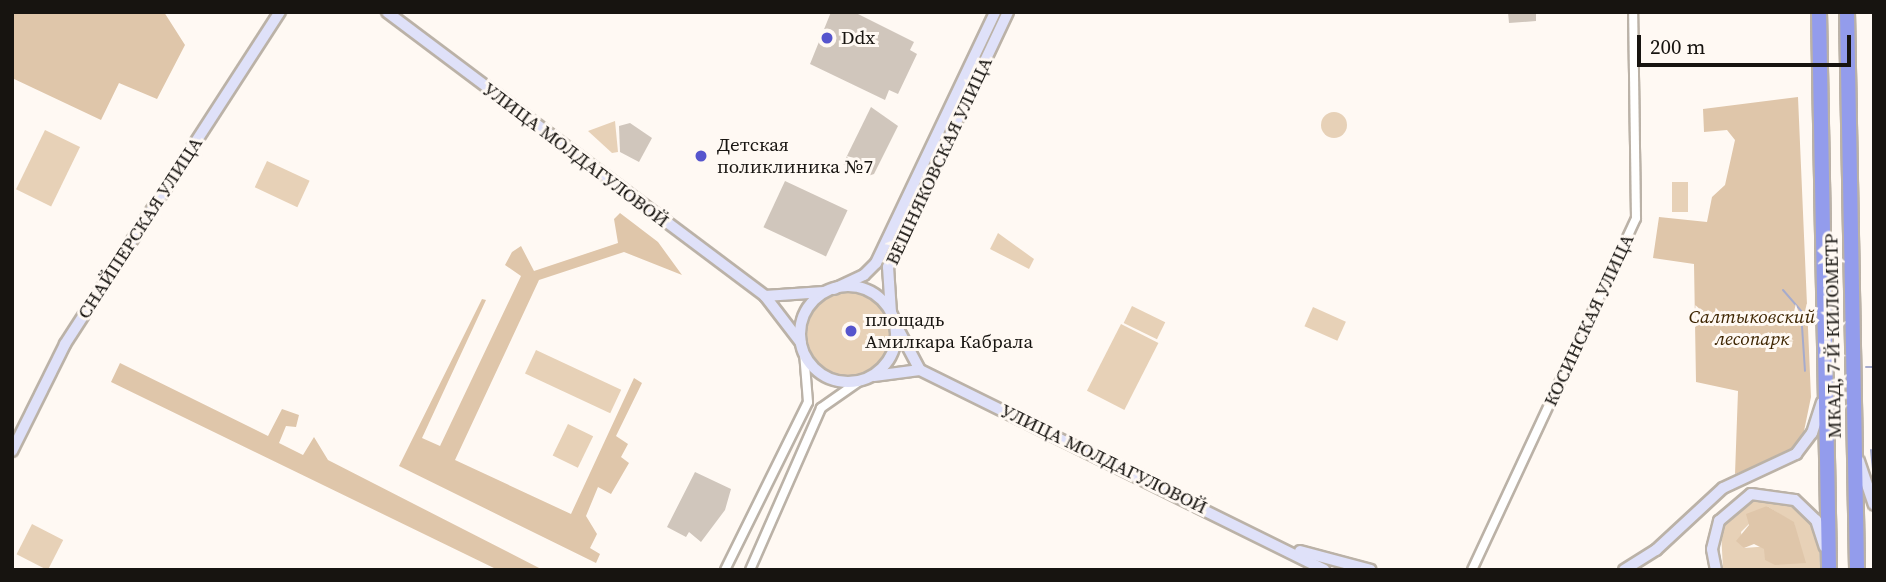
<!DOCTYPE html>
<html>
<head>
<meta charset="utf-8">
<style>
  body { margin:0 }
  #map { position:relative; width:1886px; height:582px; overflow:hidden; background:#fff9f3; font-family:"Source Serif 4",serif }
  div>[style] { position:absolute }
  .green>* { inset:0; background:#e7d1b7; transform-origin:0 0 }
  .round { border-radius:50% }
  .forest>* { inset:0; background:#dfc6aa }
  .stream>* { height:2px; margin:-1px; padding:0 1px; transform-origin:1px; border-radius:1px; background:#a6abcc }
  .building>* { inset:0; background:#d0c6bc; transform-origin:0 0 }
  .roads { filter:drop-shadow(2px 0 #bbb2a7) drop-shadow(-2px 0 #bbb2a7) drop-shadow(0 2px #bbb2a7) drop-shadow(0 -2px #bbb2a7) }
  .street>* { height:8px; margin:-4px; padding:0 4px; transform-origin:4px; border-radius:4px; background:#fff }
  .secondary>* { height:10px; margin:-5px; padding:0 5px; transform-origin:5px; border-radius:5px; background:#dfe1f9 }
  .secondary>.ring { margin:-5px; padding:0; box-sizing:content-box; background:none; border:10px solid #dfe1f9; border-radius:50% }
  .highway>* { height:14px; margin:-7px; padding:0 7px; transform-origin:7px; border-radius:7px; background:#939cec }
  .dots>* { width:19px; height:19px; translate:-50% -50%; box-sizing:border-box; border:4px solid #fff9f3; border-radius:50% }
  span { translate:-50% -50%; white-space:nowrap; text-align:center; line-height:1.15; -webkit-text-stroke:6px #fff9f3; paint-order:stroke }
  .poi-label { font-size:19px; color:#171410 }
  .left { translate:0 -50%; text-align:left }
  .street-label { font-size:19px; color:#171410 }
  .park-label { font-size:19px; color:#3d2400; font-style:italic }
  .frame { position:absolute; inset:0; border:14px solid #171410; pointer-events:none }
  .scale { position:absolute; left:1637px; top:35px; width:214px; height:32px; box-sizing:border-box; border:4px solid #171410; border-top:0; padding-left:9px; font-size:21px; line-height:24px; white-space:nowrap; color:#171410; -webkit-text-stroke:5px #fff9f3; paint-order:stroke }
</style>
</head>
<body>
<div id="map">
  <div class="green">
    <div class="round" style="left:1321px;top:112px;width:26px;height:26px"></div>
    <div style="clip-path:polygon(615px 121px,618px 152px,612px 153px,588px 131px)"></div>
    <div style="left:45px;top:130px;width:39px;height:66px;rotate:26deg"></div>
    <div style="left:267px;top:161px;width:47px;height:29px;rotate:25deg"></div>
    <div style="left:1672px;top:182px;width:16px;height:30px"></div>
    <div style="clip-path:polygon(998px 233px,1034px 259px,1029px 269px,990px 249px)"></div>
    <div class="round" style="left:807px;top:292px;width:84px;height:84px"></div>
    <div style="left:1132px;top:306px;width:37px;height:19px;rotate:26deg"></div>
    <div style="left:1313px;top:307px;width:36px;height:21px;rotate:24deg"></div>
    <div style="left:1121px;top:324px;width:42px;height:75px;rotate:27deg"></div>
    <div style="left:536px;top:350px;width:94px;height:26px;rotate:25deg"></div>
    <div style="left:568px;top:424px;width:28px;height:35px;rotate:26deg"></div>
    <div style="clip-path:polygon(evenodd,1756px 500px,1787px 501px,1802px 510px,1819px 540px,1820px 570px,1723px 570px,1721px 530px,1729px 517px,1756px 500px,1767px 506px,1794px 523px,1797px 544px,1744px 548px,1741px 532px,1767px 506px)"></div>
    <div style="left:32px;top:524px;width:35px;height:34px;rotate:27deg"></div>
  </div>
  <div class="forest">
    <div style="clip-path:polygon(12px 12px,164px 12px,185px 45px,157px 99px,119px 83px,101px 120px,12px 78px)"></div>
    <div style="clip-path:polygon(1798px 97px,1811px 397px,1803px 436px,1785px 455px,1735px 474px,1738px 391px,1696px 382px,1694px 264px,1653px 258px,1659px 217px,1707px 222px,1712px 197px,1725px 185px,1735px 140px,1727px 130px,1704px 132px,1703px 109px)"></div>
    <div style="clip-path:polygon(620px 213px,658px 242px,682px 275px,624px 252px,539px 280px,455px 460px,571px 514px,634px 378px,642px 383px,616px 436px,628px 444px,621px 457px,629px 463px,611px 494px,598px 487px,586px 516px,597px 534px,590px 548px,600px 554px,596px 563px,399px 466px,482px 299px,486px 300px,422px 438px,440px 446px,521px 276px,505px 265px,512px 252px,521px 246px,534px 271px,618px 243px,614px 219px)"></div>
    <div style="clip-path:polygon(120px 363px,268px 436px,282px 409px,299px 415px,296px 427px,286px 426px,279px 443px,303px 455px,314px 437px,328px 460px,543px 570px,498px 570px,111px 382px)"></div>
    <div style="clip-path:polygon(1767px 506px,1794px 522px,1806px 563px,1775px 565px,1765px 560px,1764px 549px,1754px 544px,1744px 548px,1736px 541px,1749px 525px,1746px 514px)"></div>
  </div>
  <div class="stream">
    <div style="left:1783px;top:290px;width:28px;rotate:49deg"></div>
    <div style="left:1801px;top:311px;width:60px;rotate:86.2deg"></div>
    <div style="left:1866px;top:367px;width:8px"></div>
    <div style="left:1871px;top:450px;width:30px;rotate:84deg"></div>
  </div>
  <div class="building">
    <div style="clip-path:polygon(831px 12px,854px 12px,914px 42px,910px 50px,917px 54px,898px 94px,889px 90px,885px 100px,810px 64px)"></div>
    <div style="clip-path:polygon(1508px 12px,1536px 12px,1536px 21px,1509px 23px)"></div>
    <div style="clip-path:polygon(871px 107px,898px 126px,874px 174px,868px 176px,843px 164px)"></div>
    <div style="clip-path:polygon(630px 123px,652px 138px,639px 162px,620px 152px,619px 126px)"></div>
    <div style="left:785px;top:181px;width:69px;height:51px;rotate:25deg"></div>
    <div style="clip-path:polygon(695px 472px,731px 489px,725px 510px,701px 542px,689px 532px,686px 537px,667px 527px)"></div>
  </div>
  <div class="roads">
    <div class="street">
      <div style="left:725px;top:570px;width:187px;rotate:-63.7deg"></div>
      <div style="left:808px;top:402px;width:50px;rotate:-94.6deg"></div>
      <div style="left:750px;top:570px;width:177px;rotate:-66.3deg"></div>
      <div style="left:821px;top:408px;width:49px;rotate:-35deg"></div>
      <div style="left:1472px;top:570px;width:388px;rotate:-65deg"></div>
      <div style="left:1636px;top:218px;width:206px;rotate:-90.8deg"></div>
    </div>
    <div class="secondary">
      <div style="left:387px;top:12px;width:473px;rotate:36.9deg"></div>
      <div style="left:765px;top:296px;width:59px;rotate:52.5deg"></div>
      <div class="ring" style="left:800px;top:286px;width:86px;height:86px"></div>
      <div style="left:834px;top:289px;width:33px;rotate:-25deg"></div>
      <div style="left:864px;top:275px;width:17px;rotate:-45deg"></div>
      <div style="left:876px;top:263px;width:278px;rotate:-64.6deg"></div>
      <div style="left:765px;top:296px;width:59px;rotate:-3.9deg"></div>
      <div style="left:891px;top:313px;width:46px;rotate:-93.7deg"></div>
      <div style="left:888px;top:267px;width:282px;rotate:-64.8deg"></div>
      <div style="left:895px;top:323px;width:53px;rotate:62deg"></div>
      <div style="left:920px;top:370px;width:451px;rotate:26.3deg"></div>
      <div style="left:874px;top:376px;width:46px;rotate:-7.4deg"></div>
      <div style="left:12px;top:451px;width:119px;rotate:-63.6deg"></div>
      <div style="left:65px;top:344px;width:396px;rotate:-57.1deg"></div>
      <div style="left:1859px;top:461px;width:46px;rotate:71.2deg"></div>
      <div style="left:1300px;top:551px;width:73px;rotate:15deg"></div>
      <div style="left:1624px;top:570px;width:38px;rotate:-32deg"></div>
      <div style="left:1656px;top:550px;width:91px;rotate:-42.8deg"></div>
      <div style="left:1723px;top:488px;width:81px;rotate:-25deg"></div>
      <div style="left:1796px;top:454px;width:26px;rotate:-53deg"></div>
      <div style="left:1812px;top:433px;width:32px;rotate:-72deg"></div>
      <div style="left:1716px;top:570px;width:21px;rotate:-101deg"></div>
      <div style="left:1712px;top:549px;width:29px;rotate:-76deg"></div>
      <div style="left:1719px;top:521px;width:42px;rotate:-40.2deg"></div>
      <div style="left:1751px;top:494px;width:44px;rotate:7.8deg"></div>
      <div style="left:1795px;top:500px;width:29px;rotate:44deg"></div>
      <div style="left:1816px;top:520px;width:28px;rotate:72deg"></div>
    </div>
    <div class="highway">
      <div style="left:1819px;top:12px;width:558px;rotate:88.97deg"></div>
      <div style="left:1847px;top:12px;width:558px;rotate:88.97deg"></div>
    </div>
  </div>
  <div class="dots">
    <div style="left:827px;top:38px;background:#5655cd"></div>
    <div style="left:701px;top:156px;background:#5655cd"></div>
    <div style="left:851px;top:331px;background:#5655cd"></div>
  </div>
  <div class="poi-label">
    <span class="left" style="left:841px;top:38px">Ddx</span>
    <span class="left" style="left:717px;top:156px">Детская<br>поликлиника №7</span>
    <span class="left" style="left:865px;top:331px">площадь<br>Амилкара Кабрала</span>
  </div>
  <div class="street-label">
    <span style="left:576px;top:155px;rotate:37deg">УЛИЦА МОЛДАГУЛОВОЙ</span>
    <span style="left:939px;top:161px;rotate:-65deg">ВЕШНЯКОВСКАЯ УЛИЦА</span>
    <span style="left:140px;top:228px;rotate:-57deg">СНАЙПЕРСКАЯ УЛИЦА</span>
    <span style="left:1589px;top:320px;rotate:-65deg">КОСИНСКАЯ УЛИЦА</span>
    <span style="left:1833px;top:336px;rotate:-91deg">МКАД, 7-Й КИЛОМЕТР</span>
    <span style="left:1104px;top:459px;rotate:26deg">УЛИЦА МОЛДАГУЛОВОЙ</span>
  </div>
  <div class="park-label">
    <span style="left:1752px;top:328px">Салтыковский<br>лесопарк</span>
  </div>
  <div class="frame"></div>
  <div class="scale">200 m</div>
</div>
</body>
</html>
